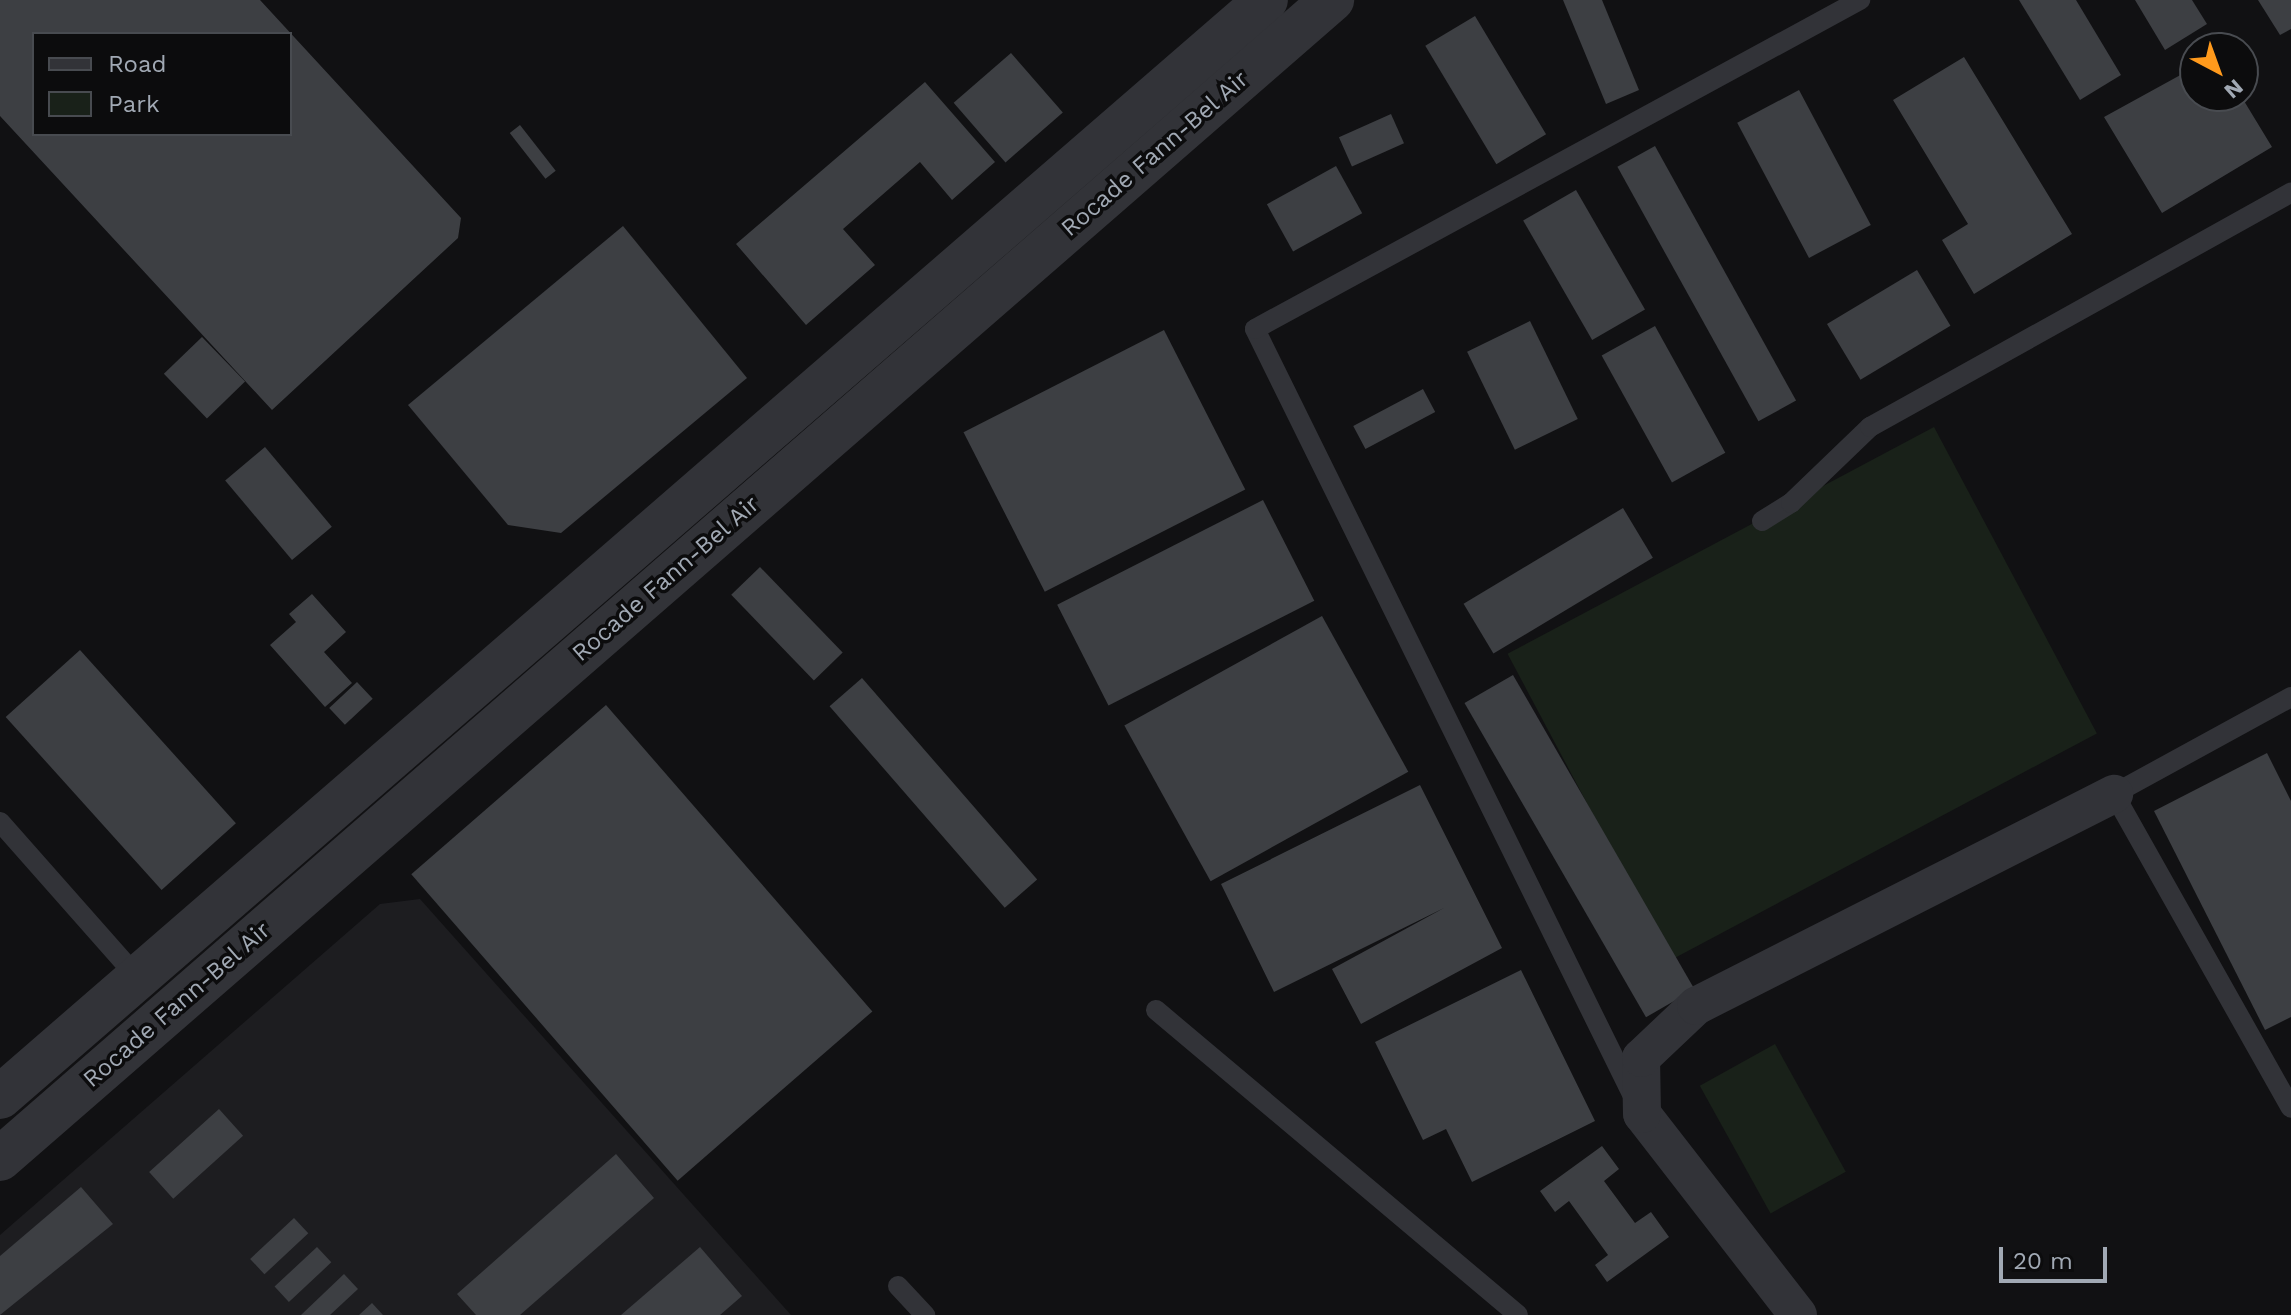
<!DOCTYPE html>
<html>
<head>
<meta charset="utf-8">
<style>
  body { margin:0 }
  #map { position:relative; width:2291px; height:1315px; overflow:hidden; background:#111113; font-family:"Work Sans",sans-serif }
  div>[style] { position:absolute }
  .built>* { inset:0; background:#1d1d20 }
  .green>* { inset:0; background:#192119; transform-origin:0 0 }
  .building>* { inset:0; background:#3d3f43; transform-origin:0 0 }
  .service>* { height:20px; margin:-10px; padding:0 10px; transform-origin:10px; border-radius:10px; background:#323338 }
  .minor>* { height:38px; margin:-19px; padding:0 19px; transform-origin:19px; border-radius:19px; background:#323338 }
  .tertiary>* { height:44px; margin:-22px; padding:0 22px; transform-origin:22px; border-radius:22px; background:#323338 }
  span { translate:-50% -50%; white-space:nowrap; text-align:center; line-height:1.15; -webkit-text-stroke:7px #0c0c0d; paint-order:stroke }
  .street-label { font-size:24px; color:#a1a9b4 }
  .legend { position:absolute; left:32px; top:32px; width:260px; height:104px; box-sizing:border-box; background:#0c0c0d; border:2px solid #484b50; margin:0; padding:10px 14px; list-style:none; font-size:24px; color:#a1a9b4 }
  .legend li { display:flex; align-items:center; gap:16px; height:40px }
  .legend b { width:40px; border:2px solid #484b50 }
  .north { position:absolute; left:2179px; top:32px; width:80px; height:80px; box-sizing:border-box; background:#0c0c0d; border:2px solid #484b50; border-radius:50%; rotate:139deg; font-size:22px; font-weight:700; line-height:32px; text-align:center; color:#a1a9b4 }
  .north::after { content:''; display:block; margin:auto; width:28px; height:36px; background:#ff9a1c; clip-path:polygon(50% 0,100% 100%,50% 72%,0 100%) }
  .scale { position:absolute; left:1999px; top:1247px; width:108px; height:36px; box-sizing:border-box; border:4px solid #a1a9b4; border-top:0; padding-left:10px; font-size:24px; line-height:28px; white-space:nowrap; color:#a1a9b4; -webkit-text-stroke:6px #0c0c0d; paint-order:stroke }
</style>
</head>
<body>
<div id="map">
  <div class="built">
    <div style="clip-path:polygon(420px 899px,791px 1315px,0 1315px,0 1235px,380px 904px)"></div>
  </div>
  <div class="green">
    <div style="left:1934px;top:427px;width:347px;height:483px;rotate:62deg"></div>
    <div style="left:1775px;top:1044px;width:146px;height:86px;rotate:61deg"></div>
  </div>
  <div class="building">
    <div style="clip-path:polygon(evenodd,0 0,260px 0,461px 218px,458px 238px,272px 410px,0 116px,0 0,34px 34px,290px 34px,290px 134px,34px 134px,34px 34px)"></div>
    <div style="clip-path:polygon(1563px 0,1602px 0,1639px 90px,1606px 104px)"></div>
    <div style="clip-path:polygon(2019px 0,2076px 0,2121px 75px,2080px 100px)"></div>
    <div style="clip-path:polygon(2135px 0,2192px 0,2207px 24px,2165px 50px)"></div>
    <div style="clip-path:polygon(2258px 0,2291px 0,2291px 29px,2280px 35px)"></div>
    <div style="left:1475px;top:16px;width:138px;height:58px;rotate:59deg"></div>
    <div style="left:1011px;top:53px;width:79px;height:76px;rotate:49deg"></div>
    <div style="clip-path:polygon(1964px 57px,2072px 234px,1974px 294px,1942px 240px,1968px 224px,1893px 100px)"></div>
    <div style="clip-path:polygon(2195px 67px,2195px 96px,2241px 96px,2272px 147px,2162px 213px,2104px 117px)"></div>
    <div style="clip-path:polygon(925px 82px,995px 162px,952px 200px,920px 162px,843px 229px,875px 265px,806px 325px,736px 244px)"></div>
    <div style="left:1799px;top:90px;width:153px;height:70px;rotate:62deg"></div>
    <div style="left:1391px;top:114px;width:32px;height:57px;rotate:66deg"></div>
    <div style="left:520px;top:125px;width:58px;height:13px;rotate:52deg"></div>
    <div style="left:1655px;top:146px;width:291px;height:43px;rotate:61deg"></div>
    <div style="left:1336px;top:166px;width:54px;height:79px;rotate:61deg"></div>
    <div style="left:1576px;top:190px;width:138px;height:61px;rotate:60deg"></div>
    <div style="clip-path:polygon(623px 226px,747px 378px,561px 533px,508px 525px,408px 405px)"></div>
    <div style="left:1917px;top:270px;width:65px;height:105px;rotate:59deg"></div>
    <div style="left:1530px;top:321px;width:109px;height:70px;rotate:64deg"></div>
    <div style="left:1655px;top:326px;width:145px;height:61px;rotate:61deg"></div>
    <div style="left:1164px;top:330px;width:179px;height:225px;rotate:63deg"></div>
    <div style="left:202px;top:337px;width:62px;height:53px;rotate:46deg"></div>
    <div style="left:1423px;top:389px;width:26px;height:79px;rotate:62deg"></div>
    <div style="left:265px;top:447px;width:104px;height:52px;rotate:50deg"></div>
    <div style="left:1263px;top:500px;width:113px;height:231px;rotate:63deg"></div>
    <div style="left:1623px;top:508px;width:58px;height:186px;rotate:59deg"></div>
    <div style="left:760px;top:567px;width:119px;height:40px;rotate:46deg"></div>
    <div style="clip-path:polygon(312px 594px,346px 632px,324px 652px,352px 683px,325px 707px,270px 645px,296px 622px,289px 614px)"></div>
    <div style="left:1322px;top:616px;width:178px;height:226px;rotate:61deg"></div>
    <div style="left:80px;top:650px;width:233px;height:100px;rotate:48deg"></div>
    <div style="left:1513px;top:675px;width:363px;height:56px;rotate:60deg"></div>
    <div style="left:862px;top:678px;width:267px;height:43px;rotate:49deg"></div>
    <div style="left:357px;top:682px;width:23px;height:38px;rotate:47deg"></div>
    <div style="left:606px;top:705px;width:406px;height:258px;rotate:49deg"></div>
    <div style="clip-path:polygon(2267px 753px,2291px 801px,2291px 1017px,2265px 1030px,2154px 811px)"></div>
    <div style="clip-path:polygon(1420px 785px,1502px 948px,1361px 1024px,1332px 969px,1444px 908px,1274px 992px,1221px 884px)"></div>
    <div style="clip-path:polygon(1521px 970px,1595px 1121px,1472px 1182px,1446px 1129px,1423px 1140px,1375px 1042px)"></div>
    <div style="left:219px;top:1109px;width:36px;height:94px;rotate:48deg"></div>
    <div style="clip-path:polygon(1602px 1146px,1619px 1169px,1604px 1181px,1635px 1223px,1651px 1212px,1669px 1237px,1607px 1282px,1595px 1265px,1608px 1255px,1569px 1201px,1555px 1212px,1540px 1191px)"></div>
    <div style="clip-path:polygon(616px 1154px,654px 1198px,520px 1315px,476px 1315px,457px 1294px)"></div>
    <div style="clip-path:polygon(81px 1187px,113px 1224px,0 1315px,0 1256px)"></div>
    <div style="left:294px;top:1218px;width:21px;height:60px;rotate:47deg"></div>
    <div style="left:317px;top:1247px;width:21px;height:58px;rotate:47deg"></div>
    <div style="clip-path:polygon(700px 1247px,742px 1296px,720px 1315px,621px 1315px)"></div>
    <div style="clip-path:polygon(344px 1274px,358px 1289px,330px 1315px,301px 1315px)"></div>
    <div style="clip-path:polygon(372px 1303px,383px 1315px,359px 1315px)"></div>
  </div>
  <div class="service">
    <div style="left:1762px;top:521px;width:34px;rotate:-32deg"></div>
    <div style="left:1791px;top:503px;width:110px;rotate:-43.9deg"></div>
    <div style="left:1870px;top:427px;width:482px;rotate:-29.1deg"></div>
    <div style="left:2291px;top:697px;width:202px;rotate:151.3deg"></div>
    <div style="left:2114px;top:794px;width:360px;rotate:60.6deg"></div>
    <div style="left:0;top:822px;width:208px;rotate:48.5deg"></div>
    <div style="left:1156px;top:1010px;width:473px;rotate:40.1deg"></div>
    <div style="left:1633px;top:1096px;width:855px;rotate:-116.24deg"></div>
    <div style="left:1255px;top:329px;width:689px;rotate:-28.54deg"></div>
    <div style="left:898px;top:1286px;width:40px;rotate:47deg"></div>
  </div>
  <div class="minor">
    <div style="left:1798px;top:1315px;width:254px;rotate:-127.8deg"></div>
    <div style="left:1642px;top:1114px;width:56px;rotate:-91deg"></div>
    <div style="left:1641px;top:1058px;width:76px;rotate:-43.4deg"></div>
    <div style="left:1696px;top:1006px;width:469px;rotate:-26.9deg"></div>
  </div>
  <div class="tertiary">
    <div style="left:0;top:1097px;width:1675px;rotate:-40.91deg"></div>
    <div style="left:0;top:1159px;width:1766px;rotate:-41.03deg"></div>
  </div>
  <div class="street-label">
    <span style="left:1155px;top:154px;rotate:-41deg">Rocade Fann-Bel Air</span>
    <span style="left:666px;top:579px;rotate:-41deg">Rocade Fann-Bel Air</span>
    <span style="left:177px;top:1005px;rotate:-41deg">Rocade Fann-Bel Air</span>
  </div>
  <ul class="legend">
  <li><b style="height:10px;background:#323338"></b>Road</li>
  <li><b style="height:22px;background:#192119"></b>Park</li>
  </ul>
  <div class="north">N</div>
  <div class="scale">20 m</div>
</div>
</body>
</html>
